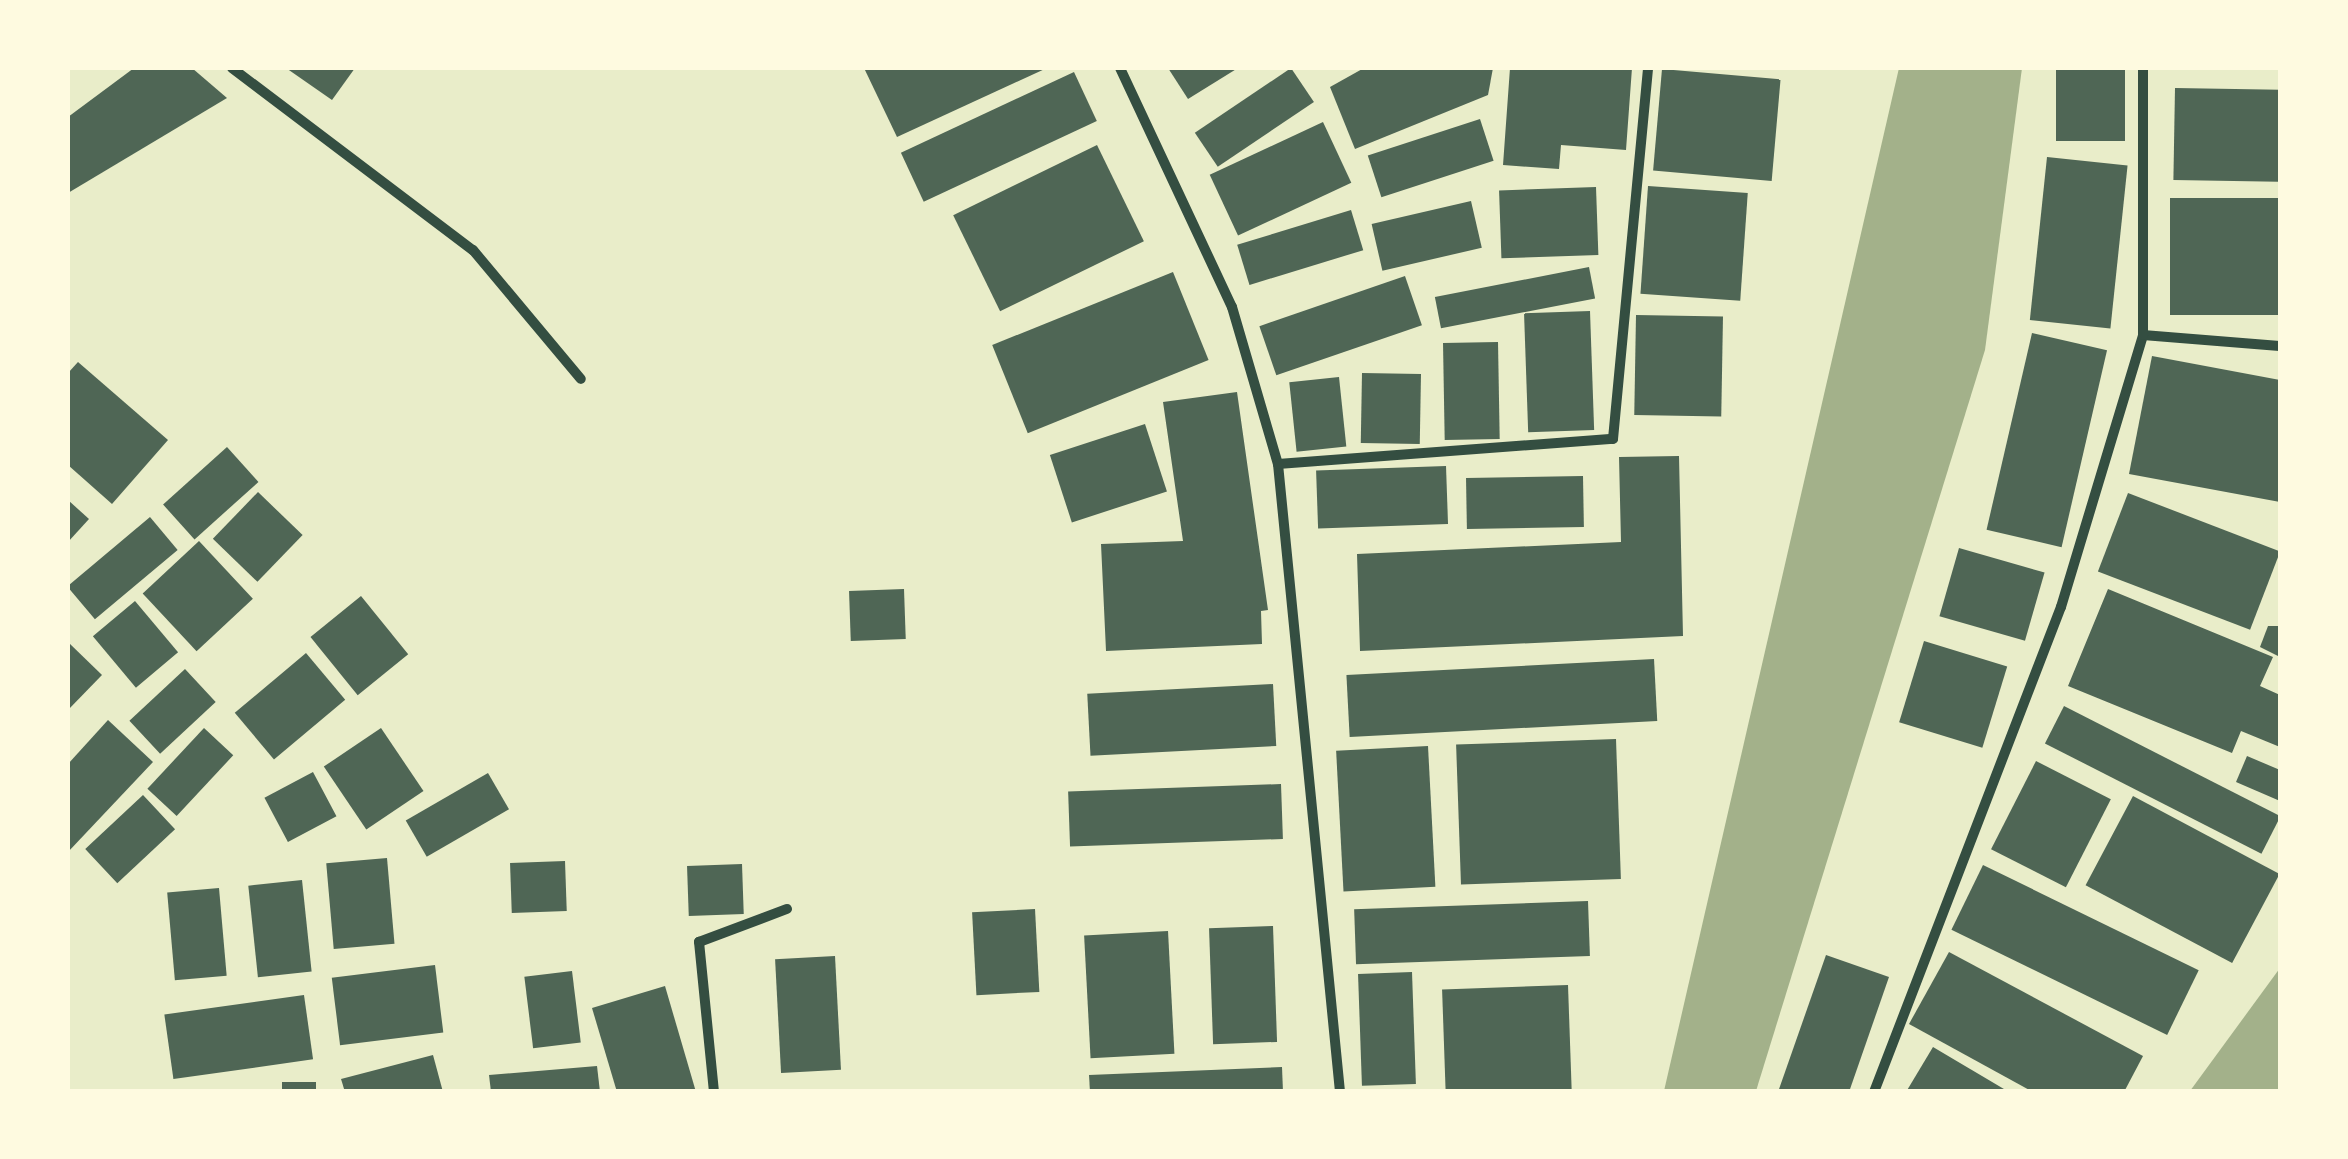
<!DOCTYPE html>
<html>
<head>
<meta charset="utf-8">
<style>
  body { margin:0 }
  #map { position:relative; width:2348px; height:1159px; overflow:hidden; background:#e9edc9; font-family:"IBM Plex Sans",sans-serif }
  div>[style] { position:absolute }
  .water>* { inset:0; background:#a3b18a }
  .building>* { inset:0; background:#4f6655; transform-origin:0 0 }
  .minor>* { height:10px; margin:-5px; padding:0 5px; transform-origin:5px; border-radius:5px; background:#344e41 }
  span { translate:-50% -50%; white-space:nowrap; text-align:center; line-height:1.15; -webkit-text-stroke:10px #fefae0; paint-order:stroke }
  .frame { position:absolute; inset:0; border:70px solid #fefae0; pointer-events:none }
</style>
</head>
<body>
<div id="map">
  <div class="water">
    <div style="clip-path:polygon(1899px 68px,2022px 68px,1985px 350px,1756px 1091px,1664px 1091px)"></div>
    <div style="clip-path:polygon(2280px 968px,2280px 1091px,2190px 1091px)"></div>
  </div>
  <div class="building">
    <div style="clip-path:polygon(134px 68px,192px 68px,227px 98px,68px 193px,68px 117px)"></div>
    <div style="clip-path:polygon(286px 68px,355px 68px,332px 100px)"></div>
    <div style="clip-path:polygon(864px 68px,1047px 68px,897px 137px)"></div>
    <div style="clip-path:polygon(1168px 68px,1238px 68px,1188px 99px)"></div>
    <div style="left:1291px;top:68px;width:41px;height:116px;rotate:56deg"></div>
    <div style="clip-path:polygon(1364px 68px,1493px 68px,1488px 95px,1355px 149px,1330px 87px)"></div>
    <div style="clip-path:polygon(1510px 68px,1632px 68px,1626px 150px,1561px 145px,1559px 169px,1503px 165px)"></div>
    <div style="left:2056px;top:68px;width:69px;height:73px"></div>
    <div style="left:1662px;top:69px;width:119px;height:102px;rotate:5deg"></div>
    <div style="left:1074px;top:72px;width:54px;height:191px;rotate:65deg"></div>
    <div style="left:2175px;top:88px;width:105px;height:92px;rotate:1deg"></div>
    <div style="left:1480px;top:119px;width:44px;height:118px;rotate:72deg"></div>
    <div style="left:1323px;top:122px;width:67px;height:125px;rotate:65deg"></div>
    <div style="left:1097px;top:145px;width:107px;height:160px;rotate:64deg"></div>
    <div style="left:2047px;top:157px;width:81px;height:164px;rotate:6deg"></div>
    <div style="left:1648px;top:186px;width:100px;height:108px;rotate:4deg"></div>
    <div style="left:1596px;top:187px;width:68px;height:97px;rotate:88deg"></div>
    <div style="left:2170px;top:198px;width:110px;height:117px"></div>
    <div style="left:1471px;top:201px;width:48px;height:102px;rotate:77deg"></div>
    <div style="left:1351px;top:210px;width:42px;height:119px;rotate:73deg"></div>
    <div style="left:1589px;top:267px;width:32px;height:157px;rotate:79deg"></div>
    <div style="left:1173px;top:272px;width:95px;height:195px;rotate:68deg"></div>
    <div style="left:1405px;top:276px;width:52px;height:154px;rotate:71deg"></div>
    <div style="left:1590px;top:311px;width:119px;height:66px;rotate:88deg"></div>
    <div style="left:1636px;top:315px;width:87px;height:100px;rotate:1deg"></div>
    <div style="left:2032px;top:333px;width:77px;height:202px;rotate:13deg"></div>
    <div style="left:1498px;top:342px;width:97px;height:55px;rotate:89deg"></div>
    <div style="clip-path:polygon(2152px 356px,2280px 380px,2280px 502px,2129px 474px)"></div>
    <div style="clip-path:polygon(78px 362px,168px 440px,112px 504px,68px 465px,68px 373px)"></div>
    <div style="left:1362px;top:373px;width:59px;height:70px;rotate:1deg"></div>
    <div style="left:1339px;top:377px;width:70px;height:50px;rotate:84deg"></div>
    <div style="clip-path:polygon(1237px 392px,1268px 610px,1261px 611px,1262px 644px,1106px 651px,1101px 544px,1183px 541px,1163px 402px)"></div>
    <div style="left:1145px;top:424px;width:71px;height:100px;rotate:72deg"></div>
    <div style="left:227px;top:447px;width:47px;height:86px;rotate:48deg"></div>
    <div style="clip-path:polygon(1679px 456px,1683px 636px,1360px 651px,1357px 554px,1621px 542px,1619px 457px)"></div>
    <div style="left:1446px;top:466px;width:58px;height:130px;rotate:88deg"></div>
    <div style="left:1583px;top:476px;width:51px;height:117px;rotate:89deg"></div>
    <div style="left:258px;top:492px;width:62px;height:65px;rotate:44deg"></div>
    <div style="left:2128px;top:493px;width:163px;height:84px;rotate:21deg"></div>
    <div style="clip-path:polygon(68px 500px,89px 519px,68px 542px)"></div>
    <div style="left:150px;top:517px;width:43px;height:108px;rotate:50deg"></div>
    <div style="left:199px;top:541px;width:79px;height:77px;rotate:47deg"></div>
    <div style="left:1959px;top:548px;width:89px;height:71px;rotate:16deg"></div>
    <div style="left:904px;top:589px;width:50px;height:55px;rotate:88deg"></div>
    <div style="clip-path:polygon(2108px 589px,2273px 657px,2260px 686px,2280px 695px,2280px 747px,2241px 731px,2232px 753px,2068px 686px)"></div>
    <div style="left:361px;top:596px;width:75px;height:65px;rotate:51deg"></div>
    <div style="left:135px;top:601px;width:67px;height:55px;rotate:50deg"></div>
    <div style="clip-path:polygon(2268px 626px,2280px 626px,2280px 657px,2260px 647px)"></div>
    <div style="left:1924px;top:641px;width:87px;height:85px;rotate:17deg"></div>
    <div style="clip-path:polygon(68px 642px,102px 675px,68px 710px)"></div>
    <div style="left:306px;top:653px;width:61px;height:93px;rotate:50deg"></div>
    <div style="left:1654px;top:659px;width:62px;height:308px;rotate:87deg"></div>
    <div style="left:185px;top:669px;width:45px;height:76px;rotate:47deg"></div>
    <div style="left:1273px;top:684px;width:62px;height:186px;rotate:87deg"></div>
    <div style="left:2064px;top:706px;width:243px;height:42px;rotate:27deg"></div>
    <div style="clip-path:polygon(108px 720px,153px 762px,68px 852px,68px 764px)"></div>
    <div style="left:204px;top:728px;width:40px;height:83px;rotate:43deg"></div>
    <div style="left:381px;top:728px;width:76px;height:69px;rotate:56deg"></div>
    <div style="left:1616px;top:739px;width:140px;height:160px;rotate:88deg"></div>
    <div style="left:1428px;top:746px;width:141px;height:92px;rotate:87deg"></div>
    <div style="clip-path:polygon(2247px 756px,2280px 770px,2280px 801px,2236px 782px)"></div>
    <div style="left:2036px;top:761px;width:84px;height:99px;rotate:27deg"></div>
    <div style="left:313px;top:772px;width:50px;height:55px;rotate:62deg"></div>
    <div style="left:488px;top:773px;width:42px;height:95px;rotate:60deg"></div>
    <div style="left:1281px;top:784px;width:55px;height:213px;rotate:88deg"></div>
    <div style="left:143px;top:795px;width:47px;height:79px;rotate:47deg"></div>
    <div style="left:2133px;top:796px;width:166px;height:101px;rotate:28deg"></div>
    <div style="left:387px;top:858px;width:86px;height:61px;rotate:85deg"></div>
    <div style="left:565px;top:861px;width:50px;height:55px;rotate:88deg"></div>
    <div style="left:742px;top:864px;width:50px;height:55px;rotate:88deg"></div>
    <div style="left:1983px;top:865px;width:240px;height:72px;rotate:26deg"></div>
    <div style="left:302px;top:880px;width:92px;height:54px;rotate:84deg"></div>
    <div style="left:219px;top:888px;width:88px;height:52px;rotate:85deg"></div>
    <div style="left:1588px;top:901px;width:55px;height:234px;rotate:88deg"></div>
    <div style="left:1035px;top:909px;width:83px;height:63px;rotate:87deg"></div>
    <div style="left:1273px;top:926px;width:116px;height:64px;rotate:88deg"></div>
    <div style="left:1168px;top:931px;width:123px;height:84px;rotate:87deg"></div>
    <div style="clip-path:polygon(1949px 952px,2143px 1056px,2124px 1092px,2033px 1092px,1909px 1024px)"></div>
    <div style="clip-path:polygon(1826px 955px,1889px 977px,1849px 1092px,1778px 1092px)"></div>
    <div style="left:835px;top:956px;width:114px;height:60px;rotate:87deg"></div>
    <div style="left:435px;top:965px;width:68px;height:104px;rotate:83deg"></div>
    <div style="left:572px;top:971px;width:72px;height:48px;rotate:83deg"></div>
    <div style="left:1412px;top:972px;width:112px;height:54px;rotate:88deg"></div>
    <div style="left:1568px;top:985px;width:104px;height:126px;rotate:88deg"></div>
    <div style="clip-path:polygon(665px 986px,696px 1092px,617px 1092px,592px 1008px)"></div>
    <div style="left:304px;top:995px;width:65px;height:141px;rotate:82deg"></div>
    <div style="clip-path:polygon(1933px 1047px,2009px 1092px,1906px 1092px)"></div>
    <div style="clip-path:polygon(433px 1055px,443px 1092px,345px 1092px,341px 1079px)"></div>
    <div style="clip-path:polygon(597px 1066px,600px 1092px,491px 1092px,489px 1075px)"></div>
    <div style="clip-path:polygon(1282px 1067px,1283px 1092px,1090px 1092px,1089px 1075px)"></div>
    <div style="left:282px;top:1082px;width:34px;height:10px"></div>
  </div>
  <div class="minor">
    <div style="left:232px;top:68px;width:302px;rotate:37.1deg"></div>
    <div style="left:473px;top:250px;width:168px;rotate:50.1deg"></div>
    <div style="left:1120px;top:68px;width:264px;rotate:64.9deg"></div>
    <div style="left:1232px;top:307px;width:164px;rotate:73.7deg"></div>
    <div style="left:1278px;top:464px;width:631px;rotate:84.36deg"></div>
    <div style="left:2143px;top:335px;width:137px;rotate:4.6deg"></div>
    <div style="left:1278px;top:464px;width:336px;rotate:-4.3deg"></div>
    <div style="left:1613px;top:439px;width:373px;rotate:-84.6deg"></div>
    <div style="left:714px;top:1092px;width:151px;rotate:-95.7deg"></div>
    <div style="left:699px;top:942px;width:94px;rotate:-20.6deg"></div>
    <div style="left:1874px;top:1092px;width:520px;rotate:-68.92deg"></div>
    <div style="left:2061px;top:607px;width:284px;rotate:-73.2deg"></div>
    <div style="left:2143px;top:335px;width:267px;rotate:-90deg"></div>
  </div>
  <div class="frame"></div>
</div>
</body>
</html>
